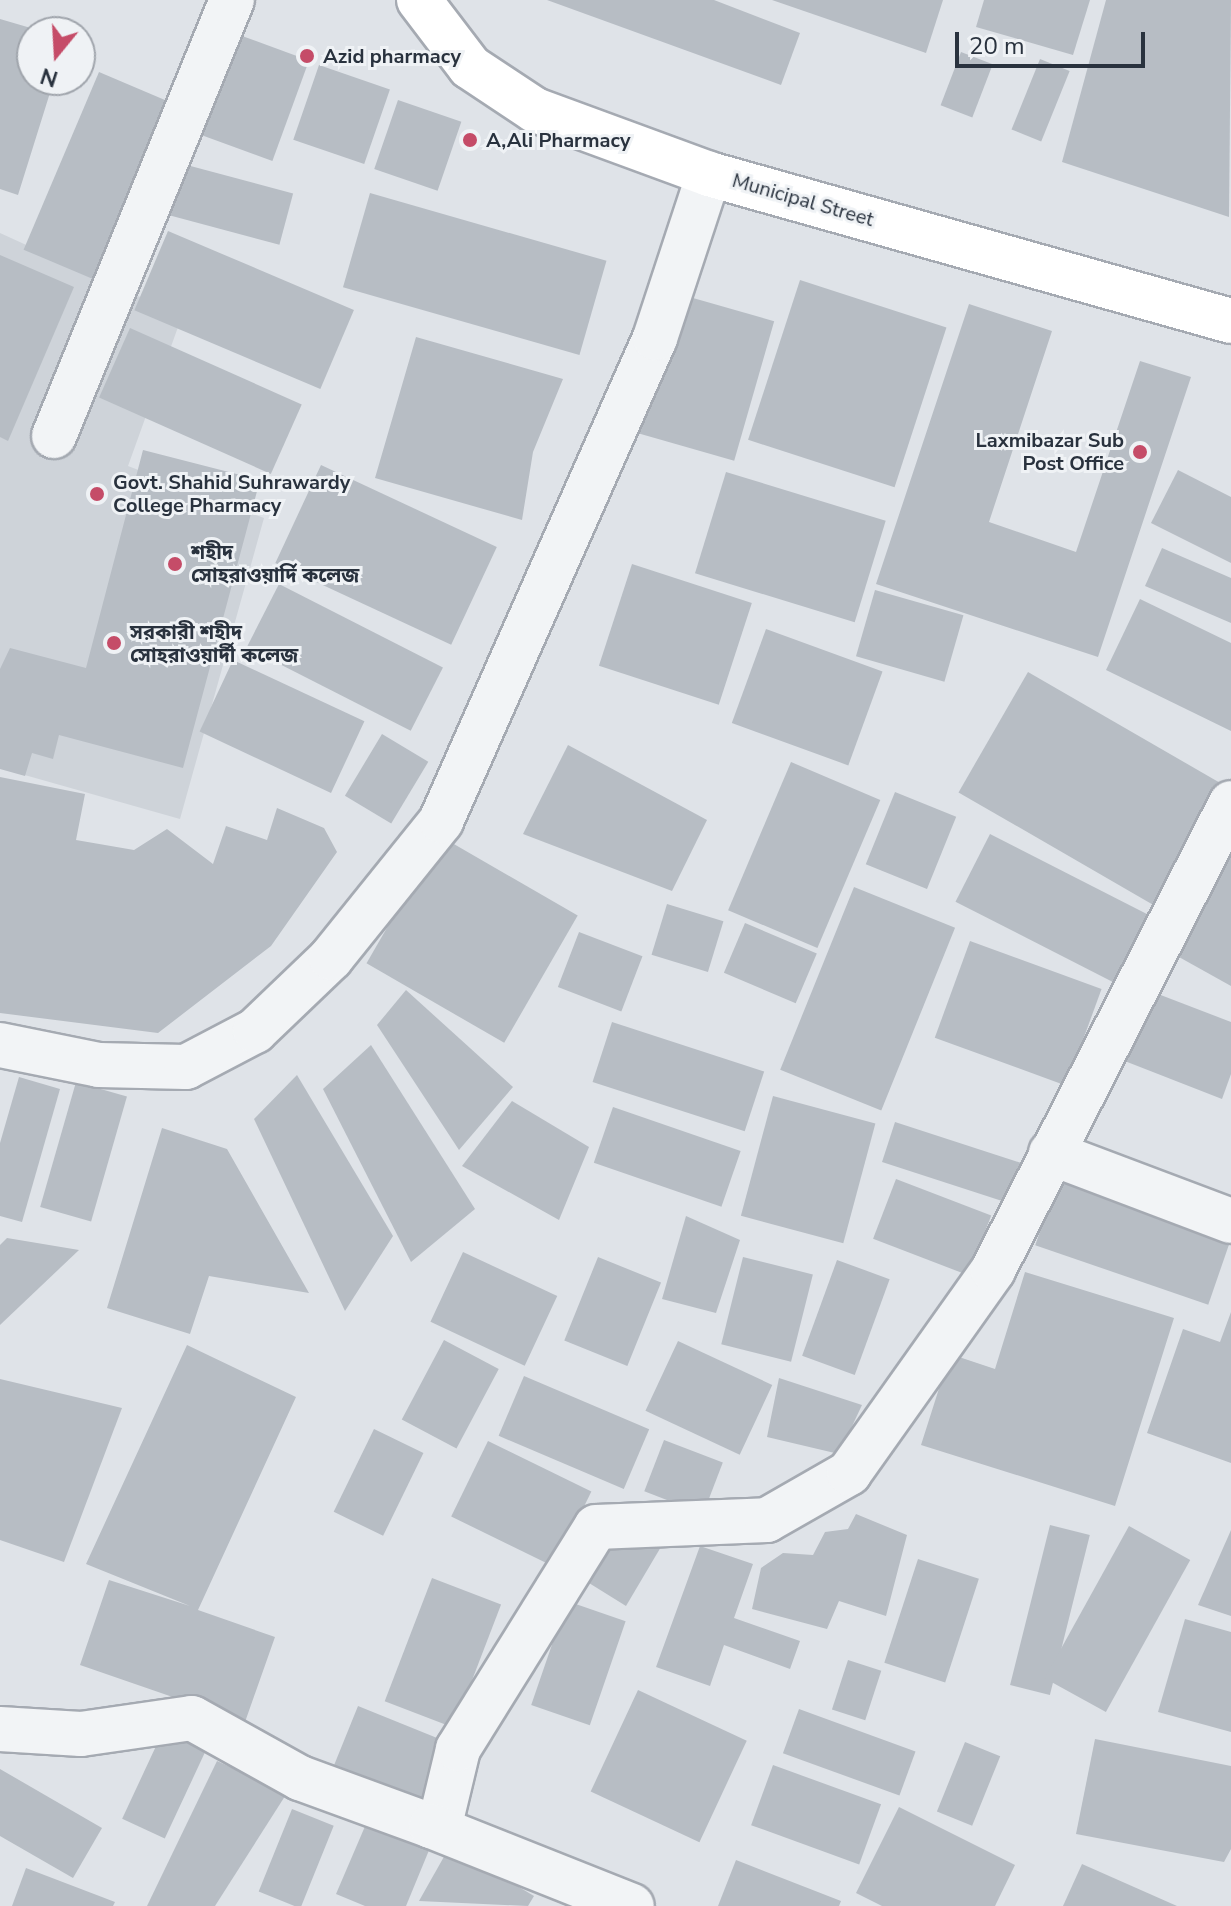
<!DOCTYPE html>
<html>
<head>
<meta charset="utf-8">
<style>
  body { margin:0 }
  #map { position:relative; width:1231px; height:1906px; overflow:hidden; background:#dfe3e8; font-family:"Nunito Sans","Noto Sans Bengali",sans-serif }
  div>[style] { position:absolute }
  .built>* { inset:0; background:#ced3d9 }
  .building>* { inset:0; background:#b7bdc4; transform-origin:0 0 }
  .roads { filter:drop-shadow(2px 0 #a5aab2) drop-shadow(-2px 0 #a5aab2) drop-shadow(0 2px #a5aab2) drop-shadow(0 -2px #a5aab2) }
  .street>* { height:44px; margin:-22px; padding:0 22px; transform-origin:22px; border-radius:22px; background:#f2f4f6 }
  .secondary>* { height:44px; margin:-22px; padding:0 22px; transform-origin:22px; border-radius:22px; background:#fff }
  .dots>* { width:22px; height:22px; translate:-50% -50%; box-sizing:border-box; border:4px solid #eff2f5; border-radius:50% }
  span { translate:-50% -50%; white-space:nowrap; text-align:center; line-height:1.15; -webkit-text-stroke:6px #eff2f5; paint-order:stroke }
  .poi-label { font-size:20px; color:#29323e; font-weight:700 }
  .left { translate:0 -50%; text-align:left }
  .right { translate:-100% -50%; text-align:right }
  .street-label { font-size:20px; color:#29323e }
  .north { position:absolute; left:16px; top:16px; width:80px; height:80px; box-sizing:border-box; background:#eff2f5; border:2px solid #a0a5ac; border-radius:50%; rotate:198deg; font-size:22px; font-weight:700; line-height:32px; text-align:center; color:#29323e }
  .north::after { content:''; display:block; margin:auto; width:28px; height:36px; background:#c54c68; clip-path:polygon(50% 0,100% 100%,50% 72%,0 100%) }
  .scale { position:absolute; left:955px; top:32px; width:190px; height:36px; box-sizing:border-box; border:4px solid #29323e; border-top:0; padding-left:10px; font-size:24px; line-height:28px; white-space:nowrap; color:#29323e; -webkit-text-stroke:6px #eff2f5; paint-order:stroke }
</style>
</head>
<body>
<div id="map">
  <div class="built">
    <div style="clip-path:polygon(0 233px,182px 316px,128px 466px,264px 518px,180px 819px,0 768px)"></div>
  </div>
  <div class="building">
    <div style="clip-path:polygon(547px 0,714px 0,800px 33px,781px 85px)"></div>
    <div style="clip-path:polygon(772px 0,943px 0,926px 53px)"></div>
    <div style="clip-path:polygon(984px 0,1090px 0,1073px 55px,976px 27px)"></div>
    <div style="clip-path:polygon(1106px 0,1231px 0,1229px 217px,1062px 162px)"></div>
    <div style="clip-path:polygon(0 19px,41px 31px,32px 32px,32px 80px,54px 80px,18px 195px,0 189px)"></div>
    <div style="left:231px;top:32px;width:83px;height:107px;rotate:20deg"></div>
    <div style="left:961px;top:52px;width:34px;height:57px;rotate:21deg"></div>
    <div style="left:1040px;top:59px;width:32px;height:76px;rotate:22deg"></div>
    <div style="left:319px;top:65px;width:75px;height:79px;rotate:19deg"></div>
    <div style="left:99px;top:72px;width:85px;height:193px;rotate:23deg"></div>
    <div style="left:398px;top:100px;width:67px;height:73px;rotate:19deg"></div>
    <div style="left:183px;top:164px;width:114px;height:53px;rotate:15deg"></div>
    <div style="left:370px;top:193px;width:246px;height:98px;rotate:16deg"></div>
    <div style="left:168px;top:231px;width:202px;height:86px;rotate:23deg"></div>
    <div style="clip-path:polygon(0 255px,74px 287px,8px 441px,0 437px)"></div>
    <div style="left:800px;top:280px;width:154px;height:168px;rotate:18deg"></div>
    <div style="left:679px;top:294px;width:99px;height:145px;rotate:16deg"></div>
    <div style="clip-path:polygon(969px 304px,1052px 331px,989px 522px,1076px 552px,1140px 361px,1191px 377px,1098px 657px,876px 584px)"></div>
    <div style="left:130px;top:328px;width:188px;height:76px;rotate:24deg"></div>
    <div style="clip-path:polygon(416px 337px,563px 379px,533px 452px,522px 520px,375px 478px)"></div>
    <div style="clip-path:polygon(143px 450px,260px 480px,183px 768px,59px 735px,53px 759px,32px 753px,25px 776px,0 769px,0 669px,10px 648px,86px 668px)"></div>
    <div style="left:321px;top:465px;width:194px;height:108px;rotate:25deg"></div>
    <div style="clip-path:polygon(1178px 470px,1231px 497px,1231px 563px,1151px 523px)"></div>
    <div style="left:726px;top:472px;width:167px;height:106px;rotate:17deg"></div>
    <div style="clip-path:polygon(1162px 548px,1231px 578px,1231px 623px,1145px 586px)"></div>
    <div style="left:632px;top:564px;width:126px;height:107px;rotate:18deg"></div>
    <div style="left:279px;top:584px;width:184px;height:71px;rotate:27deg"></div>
    <div style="left:875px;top:590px;width:92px;height:69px;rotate:16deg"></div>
    <div style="clip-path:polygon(1140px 599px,1231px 643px,1231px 731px,1106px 670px)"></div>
    <div style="left:766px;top:629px;width:124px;height:100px;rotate:20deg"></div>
    <div style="left:233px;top:660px;width:145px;height:79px;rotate:25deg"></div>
    <div style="left:1028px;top:672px;width:233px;height:139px;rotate:30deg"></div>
    <div style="left:382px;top:734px;width:54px;height:72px;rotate:31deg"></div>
    <div style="clip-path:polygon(568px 745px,707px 820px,672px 891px,523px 834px)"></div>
    <div style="left:791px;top:762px;width:97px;height:161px;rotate:23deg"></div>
    <div style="clip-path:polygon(0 777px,85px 794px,76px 840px,134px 850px,167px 829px,213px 864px,226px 826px,267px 840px,277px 808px,324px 828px,337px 852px,271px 946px,158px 1033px,0 1013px)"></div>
    <div style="left:895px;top:792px;width:66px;height:78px;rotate:22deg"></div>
    <div style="left:990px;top:834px;width:181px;height:76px;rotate:27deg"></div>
    <div style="left:440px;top:836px;width:159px;height:147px;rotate:30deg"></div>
    <div style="clip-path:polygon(1226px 852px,1231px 855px,1231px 986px,1170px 952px)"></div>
    <div style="left:854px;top:887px;width:109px;height:197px;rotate:22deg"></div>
    <div style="left:667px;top:904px;width:59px;height:53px;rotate:17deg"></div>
    <div style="left:745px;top:923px;width:78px;height:54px;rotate:23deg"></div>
    <div style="left:579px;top:932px;width:68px;height:59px;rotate:21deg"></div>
    <div style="left:970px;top:941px;width:140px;height:103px;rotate:20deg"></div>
    <div style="clip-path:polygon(1145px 989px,1231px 1022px,1231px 1074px,1222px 1099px,1117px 1058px)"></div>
    <div style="clip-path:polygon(406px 990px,513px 1087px,459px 1150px,377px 1025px)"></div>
    <div style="left:612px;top:1022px;width:160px;height:63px;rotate:18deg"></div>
    <div style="clip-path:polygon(371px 1045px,475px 1209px,411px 1262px,323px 1089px)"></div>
    <div style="clip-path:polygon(297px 1075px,393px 1236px,345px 1311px,254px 1119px)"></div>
    <div style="clip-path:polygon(19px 1077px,60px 1089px,22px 1222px,0 1216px,0 1143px)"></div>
    <div style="left:76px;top:1082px;width:53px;height:130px;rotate:16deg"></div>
    <div style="left:773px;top:1096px;width:106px;height:124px;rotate:15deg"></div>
    <div style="clip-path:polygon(512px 1101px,589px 1147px,559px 1220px,462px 1166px)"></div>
    <div style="left:613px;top:1107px;width:135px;height:59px;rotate:19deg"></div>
    <div style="left:895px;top:1122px;width:136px;height:42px;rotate:18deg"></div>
    <div style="clip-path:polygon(162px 1128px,227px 1149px,309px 1293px,209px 1276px,190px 1334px,107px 1308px)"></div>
    <div style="left:896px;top:1179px;width:102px;height:64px;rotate:21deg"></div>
    <div style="left:1058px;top:1179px;width:183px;height:70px;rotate:19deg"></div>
    <div style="clip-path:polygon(686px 1216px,740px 1240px,716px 1313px,662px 1299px)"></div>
    <div style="clip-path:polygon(7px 1238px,79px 1250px,0 1325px,0 1245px)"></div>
    <div style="left:463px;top:1252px;width:104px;height:77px;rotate:25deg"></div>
    <div style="left:598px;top:1257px;width:68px;height:90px;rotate:22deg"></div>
    <div style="left:743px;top:1257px;width:72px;height:90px;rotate:14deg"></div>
    <div style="left:837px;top:1260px;width:56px;height:102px;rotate:20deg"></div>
    <div style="clip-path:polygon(1025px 1272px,1174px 1318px,1115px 1506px,921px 1445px,950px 1354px,995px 1369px)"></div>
    <div style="clip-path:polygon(1231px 1312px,1231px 1463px,1147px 1433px,1183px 1329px,1220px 1342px)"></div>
    <div style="left:444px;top:1340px;width:62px;height:90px;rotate:28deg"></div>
    <div style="left:678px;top:1341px;width:104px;height:77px;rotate:25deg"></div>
    <div style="clip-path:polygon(187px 1345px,296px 1397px,198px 1610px,275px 1637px,245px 1722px,80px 1665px,109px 1580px,190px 1606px,86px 1564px)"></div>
    <div style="left:524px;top:1376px;width:136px;height:65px;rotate:23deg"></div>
    <div style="clip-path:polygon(779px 1378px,862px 1405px,839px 1454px,767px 1437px)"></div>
    <div style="clip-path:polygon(0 1379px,122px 1408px,64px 1562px,0 1540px)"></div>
    <div style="left:374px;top:1429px;width:55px;height:92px;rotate:26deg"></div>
    <div style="left:664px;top:1440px;width:63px;height:55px;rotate:21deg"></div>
    <div style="left:488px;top:1441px;width:115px;height:84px;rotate:26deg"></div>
    <div style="clip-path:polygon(856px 1514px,907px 1535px,886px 1616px,839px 1601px,827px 1629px,752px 1609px,761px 1568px,783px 1553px,813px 1555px,825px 1532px,848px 1529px)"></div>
    <div style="left:1050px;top:1525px;width:41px;height:165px;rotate:14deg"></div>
    <div style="left:1129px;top:1526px;width:70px;height:174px;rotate:29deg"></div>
    <div style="clip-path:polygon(1231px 1530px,1231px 1616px,1198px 1605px)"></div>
    <div style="clip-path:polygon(668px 1535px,626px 1606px,589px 1583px,607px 1544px)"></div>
    <div style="clip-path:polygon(700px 1546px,753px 1564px,734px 1618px,800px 1641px,790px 1669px,724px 1645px,710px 1686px,656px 1667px)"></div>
    <div style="left:918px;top:1559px;width:64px;height:109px;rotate:18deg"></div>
    <div style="left:432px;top:1578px;width:74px;height:132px;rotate:21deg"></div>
    <div style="left:567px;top:1601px;width:62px;height:110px;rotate:19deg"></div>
    <div style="clip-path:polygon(1185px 1619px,1231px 1632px,1231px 1732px,1158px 1712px)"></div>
    <div style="left:848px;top:1660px;width:35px;height:52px;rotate:18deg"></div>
    <div style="left:638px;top:1690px;width:120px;height:112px;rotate:25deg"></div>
    <div style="left:358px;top:1706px;width:98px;height:75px;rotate:22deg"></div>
    <div style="left:799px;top:1709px;width:124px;height:47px;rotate:20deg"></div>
    <div style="left:164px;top:1729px;width:47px;height:99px;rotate:25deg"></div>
    <div style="clip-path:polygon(1095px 1739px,1231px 1766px,1231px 1849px,1224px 1862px,1076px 1834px)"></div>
    <div style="left:965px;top:1742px;width:38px;height:75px;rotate:22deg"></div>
    <div style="clip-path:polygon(217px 1761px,287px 1793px,215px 1906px,147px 1906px)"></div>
    <div style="left:773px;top:1765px;width:115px;height:64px;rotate:20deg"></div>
    <div style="clip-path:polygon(0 1769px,102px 1828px,73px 1878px,0 1836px)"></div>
    <div style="clip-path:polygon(899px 1807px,1015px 1865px,995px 1906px,882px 1906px,856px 1893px)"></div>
    <div style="left:292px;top:1809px;width:45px;height:89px;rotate:22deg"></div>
    <div style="clip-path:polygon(369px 1817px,432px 1843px,406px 1906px,365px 1906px,336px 1894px)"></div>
    <div style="clip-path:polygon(450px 1846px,534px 1896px,528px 1906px,419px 1901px)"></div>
    <div style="clip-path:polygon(736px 1860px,841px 1901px,839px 1906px,718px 1906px)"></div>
    <div style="clip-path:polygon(1082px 1864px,1177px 1906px,1063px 1906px)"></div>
    <div style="clip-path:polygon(26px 1868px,115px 1902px,113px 1906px,12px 1906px)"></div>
  </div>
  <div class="roads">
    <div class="street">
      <div style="left:54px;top:436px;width:471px;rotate:-67.8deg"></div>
      <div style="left:0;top:1045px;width:101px;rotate:11.4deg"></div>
      <div style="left:99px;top:1065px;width:87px;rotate:1.3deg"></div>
      <div style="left:186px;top:1067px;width:78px;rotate:-27.6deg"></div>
      <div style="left:255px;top:1031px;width:105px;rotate:-43.8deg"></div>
      <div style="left:331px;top:958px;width:176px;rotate:-51.2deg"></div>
      <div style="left:441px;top:821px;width:528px;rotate:-66.1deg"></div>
      <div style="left:655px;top:338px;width:173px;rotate:-71.8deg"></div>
      <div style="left:1051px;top:1153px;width:192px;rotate:20.7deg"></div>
      <div style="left:0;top:1729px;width:81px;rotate:3.5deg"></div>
      <div style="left:81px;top:1734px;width:112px;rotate:-8.2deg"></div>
      <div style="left:192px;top:1718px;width:124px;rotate:29.1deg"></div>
      <div style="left:300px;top:1778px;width:140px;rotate:20.1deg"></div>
      <div style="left:431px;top:1826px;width:12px;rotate:-31deg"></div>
      <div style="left:441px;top:1820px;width:73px;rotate:-76.5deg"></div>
      <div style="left:458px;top:1749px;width:261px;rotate:-58.1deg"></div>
      <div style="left:596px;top:1527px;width:171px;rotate:-2.3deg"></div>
      <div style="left:767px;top:1520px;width:95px;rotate:-29.8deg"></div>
      <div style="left:849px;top:1473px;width:249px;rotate:-54.6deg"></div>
      <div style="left:993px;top:1270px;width:524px;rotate:-62.99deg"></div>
      <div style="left:431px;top:1826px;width:216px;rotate:21.7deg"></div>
    </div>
    <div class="secondary">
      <div style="left:419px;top:0;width:84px;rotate:52.7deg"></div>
      <div style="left:470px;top:67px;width:78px;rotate:33.5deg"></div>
      <div style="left:535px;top:110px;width:185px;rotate:20.2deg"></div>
      <div style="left:709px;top:174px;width:542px;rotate:15.73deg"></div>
    </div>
  </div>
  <div class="dots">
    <div style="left:307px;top:56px;background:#c54c68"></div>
    <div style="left:470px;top:140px;background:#c54c68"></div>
    <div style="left:1140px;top:452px;background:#c54c68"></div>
    <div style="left:97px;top:494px;background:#c54c68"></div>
    <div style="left:175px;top:564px;background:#c54c68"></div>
    <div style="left:114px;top:643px;background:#c54c68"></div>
  </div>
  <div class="poi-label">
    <span class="left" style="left:323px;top:56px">Azid pharmacy</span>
    <span class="left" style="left:486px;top:140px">A,Ali Pharmacy</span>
    <span class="right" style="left:1124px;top:452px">Laxmibazar Sub<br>Post Office</span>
    <span class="left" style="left:113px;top:494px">Govt. Shahid Suhrawardy<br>College Pharmacy</span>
    <span class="left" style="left:191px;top:564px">শহীদ<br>সোহরাওয়ার্দি কলেজ</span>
    <span class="left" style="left:130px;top:644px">সরকারী শহীদ<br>সোহরাওয়ার্দী কলেজ</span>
  </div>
  <div class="street-label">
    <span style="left:803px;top:200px;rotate:16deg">Municipal Street</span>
  </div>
  <div class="north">N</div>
  <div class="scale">20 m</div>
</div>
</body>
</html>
